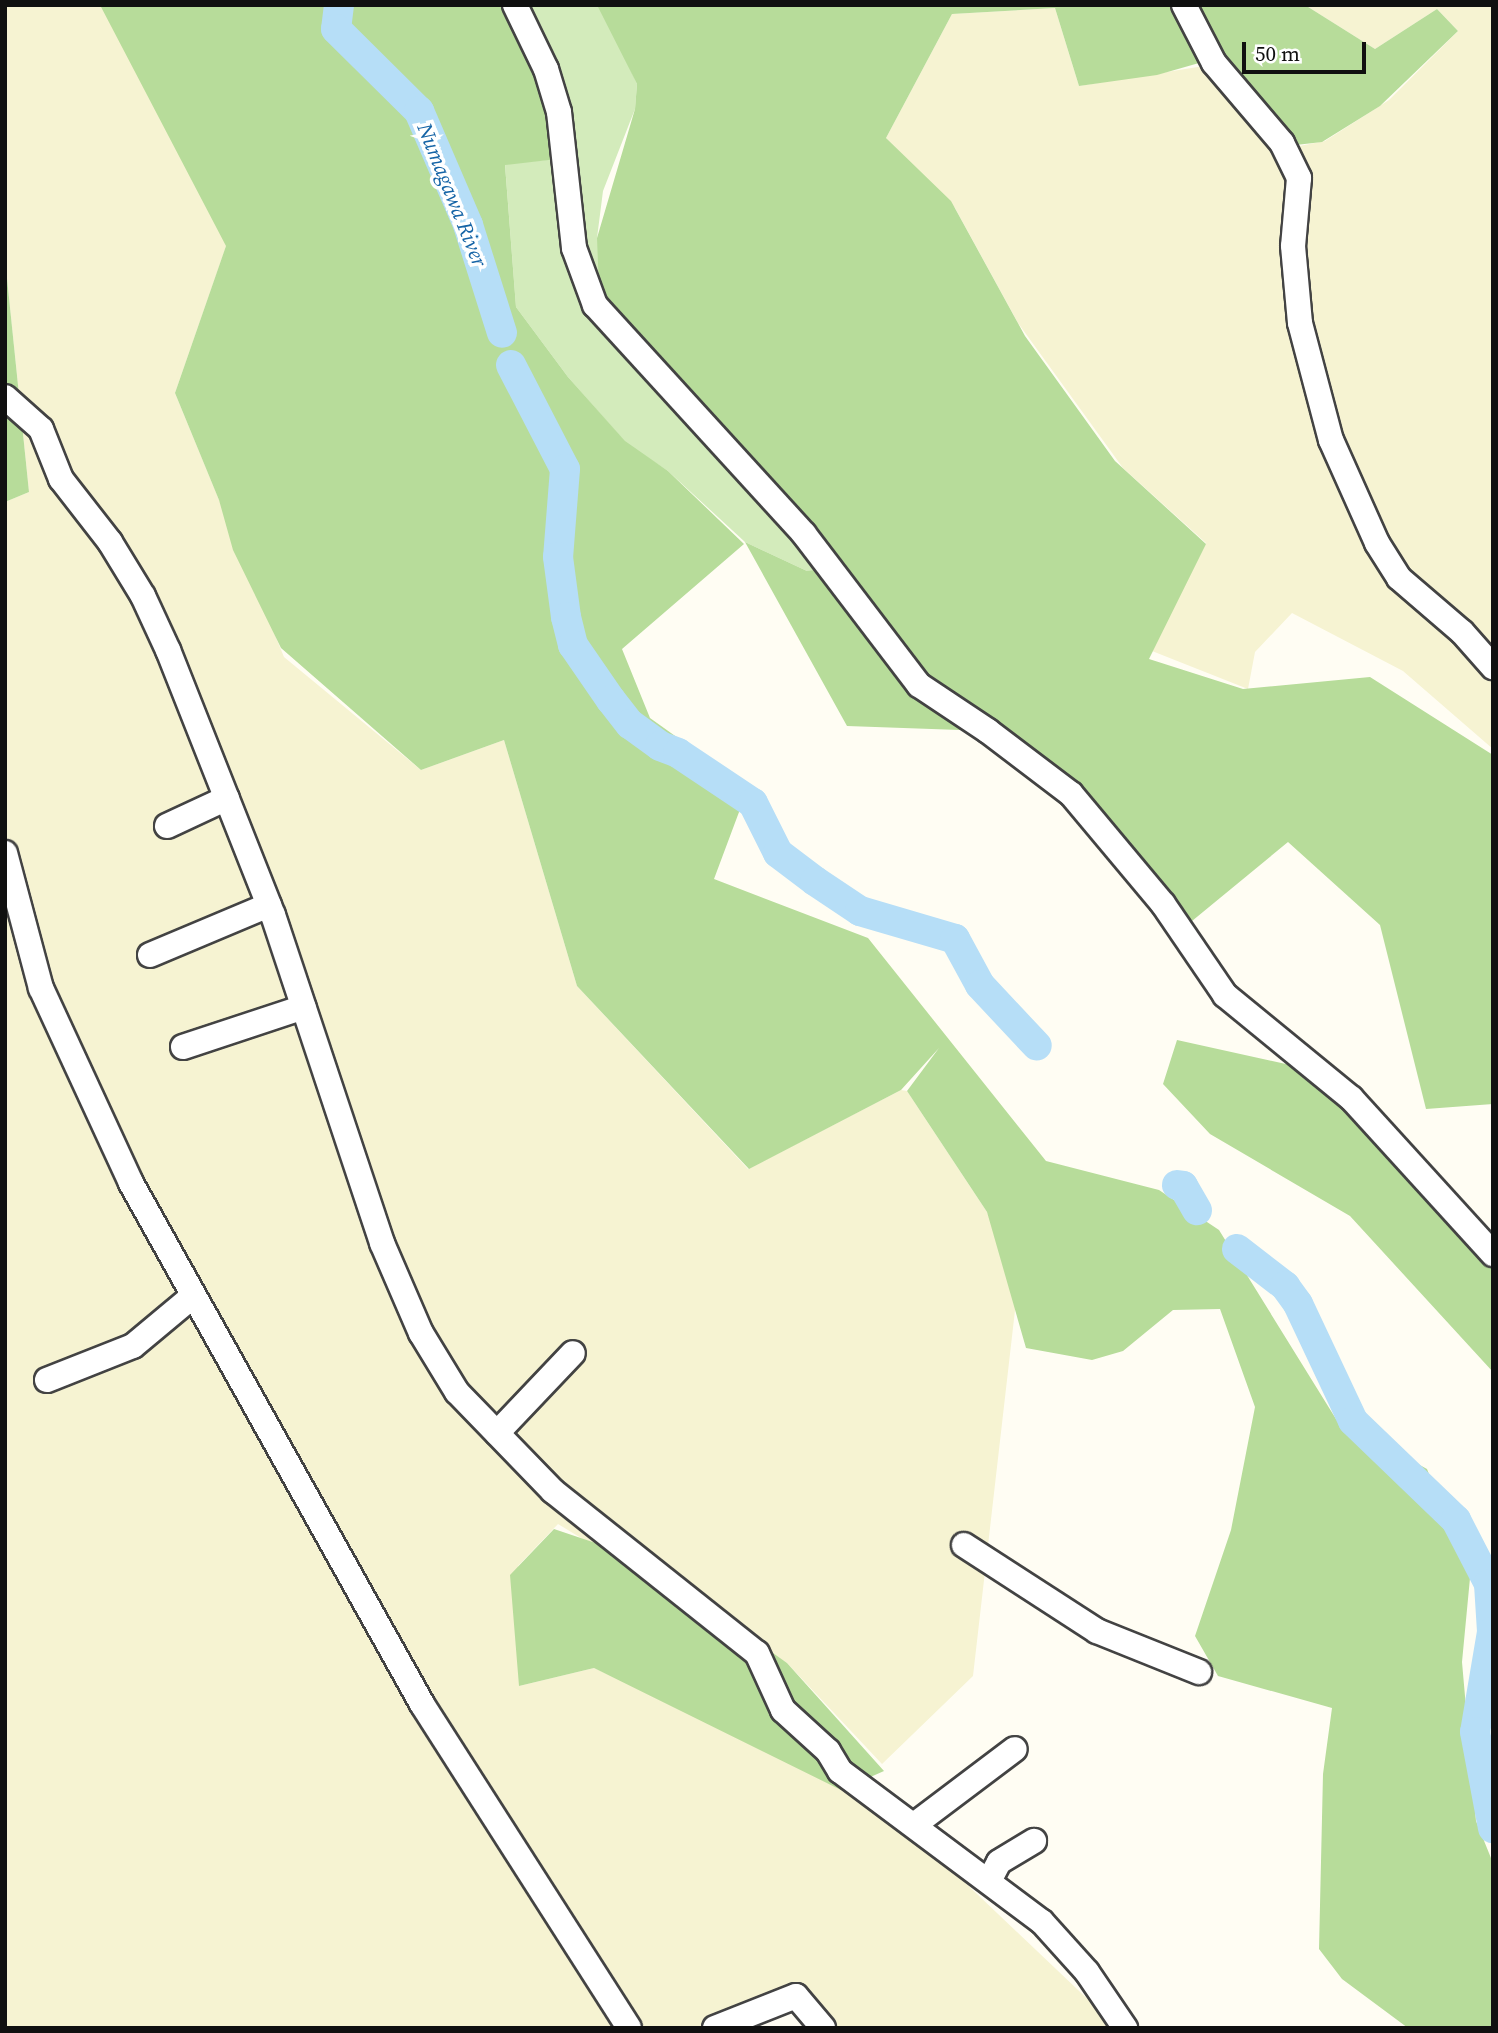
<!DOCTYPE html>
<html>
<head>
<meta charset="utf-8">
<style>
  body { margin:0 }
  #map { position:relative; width:1498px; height:2033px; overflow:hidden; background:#fffdf3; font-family:"Source Serif 4",serif }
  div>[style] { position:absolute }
  .farmland>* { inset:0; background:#f6f3d2 }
  .green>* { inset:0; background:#d3ebbb }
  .forest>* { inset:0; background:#b7dc9a }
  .river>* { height:30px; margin:-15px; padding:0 15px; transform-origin:15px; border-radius:15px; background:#b6def7 }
  .roads { filter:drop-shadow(2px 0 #434343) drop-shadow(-2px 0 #434343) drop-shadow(0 2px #434343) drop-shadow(0 -2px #434343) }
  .minor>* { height:24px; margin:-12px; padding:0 12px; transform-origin:12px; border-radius:12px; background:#fff }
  span { translate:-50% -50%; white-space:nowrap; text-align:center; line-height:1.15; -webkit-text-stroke:7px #fff; paint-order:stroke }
  .water-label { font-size:21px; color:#1564a6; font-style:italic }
  .frame { position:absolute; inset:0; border:7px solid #101010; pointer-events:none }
  .scale { position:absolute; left:1242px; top:42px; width:124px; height:32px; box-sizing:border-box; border:4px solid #101010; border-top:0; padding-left:9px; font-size:21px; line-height:24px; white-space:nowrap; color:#101010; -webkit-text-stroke:5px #fff; paint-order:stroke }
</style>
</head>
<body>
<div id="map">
  <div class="farmland">
    <div style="clip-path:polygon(5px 5px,105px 5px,229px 238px,175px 393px,284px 657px,421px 770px,504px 740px,577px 986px,748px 1169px,901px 1090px,907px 1091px,987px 1212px,1017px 1293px,973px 1676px,882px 1764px,787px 1663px,558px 1524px,518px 1566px,519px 1686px,594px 1668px,873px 1795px,1118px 2028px,816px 2028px,796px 1996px,719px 2028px,5px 2028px,5px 502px,29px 492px,5px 259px)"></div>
    <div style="clip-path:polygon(1305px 5px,1493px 5px,1493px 749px,1403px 671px,1292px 613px,1255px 652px,1248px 689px,1152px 651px,1206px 543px,1123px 468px,1018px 323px,955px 208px,886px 138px,952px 14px,1055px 8px,1079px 86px,1204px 66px,1289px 148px,1325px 141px,1389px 100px,1458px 31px,1437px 9px,1375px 49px)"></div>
  </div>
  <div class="green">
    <div style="clip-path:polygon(525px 5px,600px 5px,637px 84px,635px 109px,603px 191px,597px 238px,822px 570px,807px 571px,745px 542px,668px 471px,627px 444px,568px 377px,516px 307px,505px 164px,565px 158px)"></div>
  </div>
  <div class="forest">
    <div style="clip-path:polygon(100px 5px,525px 5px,566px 158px,505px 165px,516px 307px,568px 377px,625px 441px,668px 471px,744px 544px,622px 649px,650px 718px,748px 788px,714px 879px,868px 938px,1046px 1161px,1159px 1190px,1219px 1230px,1336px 1419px,1427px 1469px,1470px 1578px,1462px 1662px,1476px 1821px,1493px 1863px,1493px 2028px,1408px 2028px,1342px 1979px,1319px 1949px,1323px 1774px,1332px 1708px,1218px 1676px,1195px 1636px,1231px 1530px,1255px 1407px,1220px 1309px,1173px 1310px,1123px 1351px,1092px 1360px,1026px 1348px,987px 1212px,907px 1091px,939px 1048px,901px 1090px,749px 1169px,577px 986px,504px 740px,421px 770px,281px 648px,233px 550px,219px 500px,175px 393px,226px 246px)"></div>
    <div style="clip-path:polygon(597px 5px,1305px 5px,1375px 49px,1437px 9px,1458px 31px,1380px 106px,1322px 142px,1287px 146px,1213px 59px,1157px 75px,1079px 86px,1055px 8px,952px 14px,886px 138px,951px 201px,1025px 336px,1115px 461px,1206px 544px,1149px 659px,1243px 689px,1370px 677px,1493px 755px,1493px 1104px,1426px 1109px,1380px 925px,1288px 842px,1192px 921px,988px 731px,847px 726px,745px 542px,807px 571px,821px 569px,673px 399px,599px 288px,597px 238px,635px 109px,637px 84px)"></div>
    <div style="clip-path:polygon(5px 259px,29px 492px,5px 502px)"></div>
    <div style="clip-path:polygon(1177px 1040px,1322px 1072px,1493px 1256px,1493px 1372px,1350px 1216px,1210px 1134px,1163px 1084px)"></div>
    <div style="clip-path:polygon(554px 1529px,640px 1558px,787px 1663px,884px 1771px,841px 1790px,594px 1668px,519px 1686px,510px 1575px)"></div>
  </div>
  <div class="river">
    <div style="left:339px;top:5px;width:24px;rotate:97deg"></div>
    <div style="left:336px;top:29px;width:117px;rotate:44.7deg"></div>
    <div style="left:419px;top:111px;width:124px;rotate:66.7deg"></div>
    <div style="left:468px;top:225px;width:113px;rotate:72.5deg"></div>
    <div style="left:511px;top:365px;width:117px;rotate:62.6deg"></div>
    <div style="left:565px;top:469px;width:88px;rotate:94.5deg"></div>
    <div style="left:558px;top:557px;width:61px;rotate:82.4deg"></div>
    <div style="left:566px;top:617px;width:29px;rotate:76deg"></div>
    <div style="left:573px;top:645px;width:67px;rotate:55.4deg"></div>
    <div style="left:611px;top:700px;width:31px;rotate:52deg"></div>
    <div style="left:630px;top:724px;width:37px;rotate:36deg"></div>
    <div style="left:660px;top:746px;width:19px;rotate:21deg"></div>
    <div style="left:678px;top:753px;width:90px;rotate:33.7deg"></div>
    <div style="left:753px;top:803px;width:56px;rotate:63.4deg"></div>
    <div style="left:778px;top:853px;width:46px;rotate:37.1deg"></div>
    <div style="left:815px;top:881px;width:54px;rotate:33.7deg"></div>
    <div style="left:860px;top:911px;width:99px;rotate:16.4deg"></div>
    <div style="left:955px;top:939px;width:52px;rotate:61.5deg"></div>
    <div style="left:980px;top:985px;width:83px;rotate:46.9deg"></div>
    <div style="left:1177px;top:1185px;width:6px;rotate:9deg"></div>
    <div style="left:1183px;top:1186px;width:28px;rotate:60deg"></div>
    <div style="left:1237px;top:1249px;width:61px;rotate:37.6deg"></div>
    <div style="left:1285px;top:1286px;width:22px;rotate:54deg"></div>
    <div style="left:1298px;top:1304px;width:129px;rotate:64.8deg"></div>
    <div style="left:1353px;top:1421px;width:143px;rotate:43.9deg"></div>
    <div style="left:1456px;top:1520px;width:72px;rotate:62.7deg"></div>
    <div style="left:1489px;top:1584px;width:48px;rotate:86.4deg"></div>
    <div style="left:1492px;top:1632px;width:101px;rotate:99.6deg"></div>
    <div style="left:1475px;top:1732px;width:98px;rotate:79.4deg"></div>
  </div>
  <div class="roads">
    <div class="minor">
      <div style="left:515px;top:5px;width:71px;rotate:64.2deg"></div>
      <div style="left:546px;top:69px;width:45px;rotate:73.2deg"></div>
      <div style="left:559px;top:112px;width:137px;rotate:83.7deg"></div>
      <div style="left:574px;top:248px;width:61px;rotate:69.8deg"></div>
      <div style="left:595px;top:305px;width:310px;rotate:47.6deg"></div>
      <div style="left:804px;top:534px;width:190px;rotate:52.7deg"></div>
      <div style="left:919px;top:685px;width:83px;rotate:33.7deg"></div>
      <div style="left:988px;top:731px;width:104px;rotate:37.2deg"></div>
      <div style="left:1071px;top:794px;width:143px;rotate:50.1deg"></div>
      <div style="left:1163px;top:904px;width:110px;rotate:55.7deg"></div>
      <div style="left:1225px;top:995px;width:163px;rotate:39.3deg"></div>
      <div style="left:1351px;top:1098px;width:211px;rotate:47.7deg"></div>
      <div style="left:1184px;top:5px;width:65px;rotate:62.7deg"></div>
      <div style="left:1214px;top:63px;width:105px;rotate:49.6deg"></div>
      <div style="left:1282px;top:143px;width:39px;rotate:64deg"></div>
      <div style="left:1299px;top:178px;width:68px;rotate:95deg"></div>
      <div style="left:1293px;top:246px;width:77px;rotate:84.8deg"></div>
      <div style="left:1300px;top:323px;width:121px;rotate:75.2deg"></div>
      <div style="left:1331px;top:440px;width:113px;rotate:65.9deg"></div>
      <div style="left:1377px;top:543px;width:41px;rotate:57.8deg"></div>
      <div style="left:1399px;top:578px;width:83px;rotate:40.6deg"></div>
      <div style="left:1462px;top:632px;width:47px;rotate:48.5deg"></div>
      <div style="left:5px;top:397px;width:48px;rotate:41.6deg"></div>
      <div style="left:41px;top:429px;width:54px;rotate:68.2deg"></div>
      <div style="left:61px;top:479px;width:80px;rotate:52.1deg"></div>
      <div style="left:110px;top:542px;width:63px;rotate:58.6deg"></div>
      <div style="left:143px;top:596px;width:60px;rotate:65.2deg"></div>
      <div style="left:168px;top:650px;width:285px;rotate:68.4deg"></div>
      <div style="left:273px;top:915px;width:346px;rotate:71.6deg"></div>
      <div style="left:382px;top:1243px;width:98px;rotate:66.6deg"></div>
      <div style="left:421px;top:1333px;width:69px;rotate:58.6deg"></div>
      <div style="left:457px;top:1392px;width:138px;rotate:45.9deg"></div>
      <div style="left:553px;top:1491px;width:260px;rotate:38.5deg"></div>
      <div style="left:757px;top:1653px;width:63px;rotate:65.5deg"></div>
      <div style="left:783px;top:1710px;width:61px;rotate:42.3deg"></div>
      <div style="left:828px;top:1751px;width:23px;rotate:59deg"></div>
      <div style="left:840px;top:1771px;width:252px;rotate:36.8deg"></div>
      <div style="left:1042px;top:1922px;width:67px;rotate:48deg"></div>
      <div style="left:1087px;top:1972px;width:68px;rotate:55.8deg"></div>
      <div style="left:167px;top:826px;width:66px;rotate:-25deg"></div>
      <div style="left:5px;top:853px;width:140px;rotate:75.1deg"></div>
      <div style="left:41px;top:988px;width:215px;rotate:65.2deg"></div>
      <div style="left:131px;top:1183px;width:597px;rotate:60.81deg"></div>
      <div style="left:422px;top:1704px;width:384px;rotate:57.4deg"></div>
      <div style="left:150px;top:955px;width:129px;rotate:-22.8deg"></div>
      <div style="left:183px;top:1047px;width:127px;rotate:-18.3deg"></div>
      <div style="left:47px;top:1380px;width:92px;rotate:-21.6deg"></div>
      <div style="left:133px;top:1346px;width:78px;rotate:-39.8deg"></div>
      <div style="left:497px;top:1433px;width:110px;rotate:-46.5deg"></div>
      <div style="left:964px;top:1545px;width:158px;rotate:32.9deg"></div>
      <div style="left:1097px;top:1631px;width:110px;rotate:21.9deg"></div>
      <div style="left:914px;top:1825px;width:126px;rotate:-37deg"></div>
      <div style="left:989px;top:1881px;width:21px;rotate:-62deg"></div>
      <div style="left:999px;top:1862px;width:41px;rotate:-31deg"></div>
      <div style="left:715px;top:2028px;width:87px;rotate:-21.6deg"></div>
      <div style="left:796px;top:1996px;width:42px;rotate:49.8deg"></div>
    </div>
  </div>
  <div class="water-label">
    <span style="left:452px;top:195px;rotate:68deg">Numagawa River</span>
  </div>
  <div class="frame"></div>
  <div class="scale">50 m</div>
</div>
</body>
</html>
